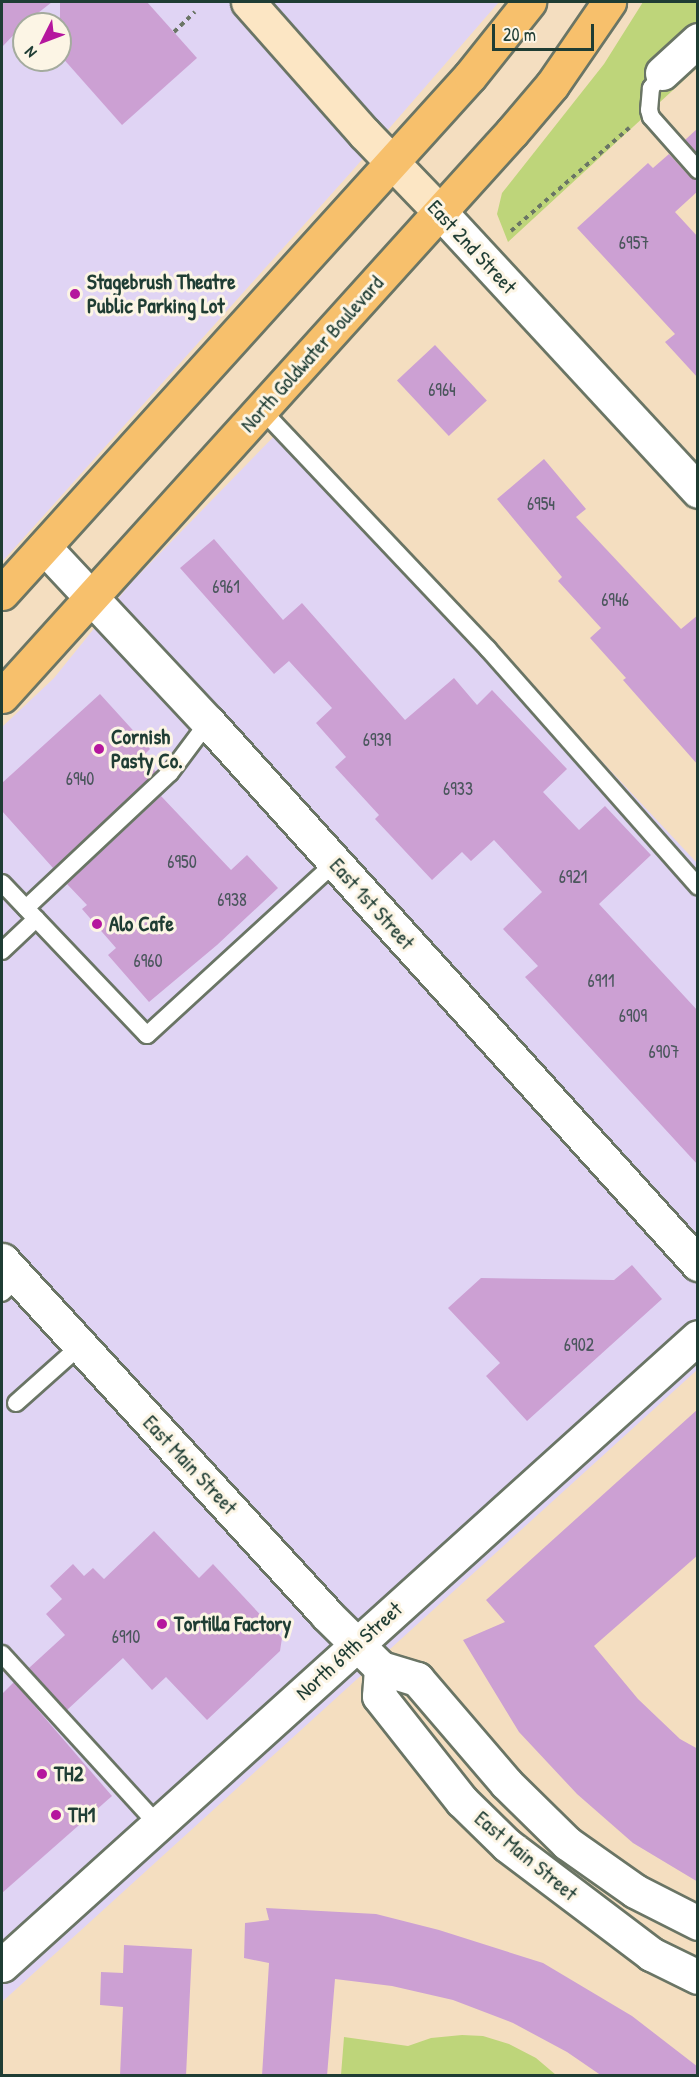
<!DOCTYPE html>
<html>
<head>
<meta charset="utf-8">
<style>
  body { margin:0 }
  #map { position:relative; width:699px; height:2077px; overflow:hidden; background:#f4dec0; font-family:"Patrick Hand",sans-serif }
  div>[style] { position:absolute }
  .built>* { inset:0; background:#e0d4f4 }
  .green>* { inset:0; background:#bed57a }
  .building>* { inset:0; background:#cca0d3; transform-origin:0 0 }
  .path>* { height:4px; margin-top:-2px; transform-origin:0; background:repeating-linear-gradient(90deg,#6a7565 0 4.5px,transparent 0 9px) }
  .roads { filter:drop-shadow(2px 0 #6a7565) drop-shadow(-2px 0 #6a7565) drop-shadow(0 2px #6a7565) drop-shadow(0 -2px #6a7565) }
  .lane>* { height:16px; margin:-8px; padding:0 8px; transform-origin:8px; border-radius:8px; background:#fff }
  .street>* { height:33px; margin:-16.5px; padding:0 16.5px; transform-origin:16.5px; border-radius:16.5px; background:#fff }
  .secondary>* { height:33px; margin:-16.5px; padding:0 16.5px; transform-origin:16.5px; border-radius:16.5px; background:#fce6c4 }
  .primary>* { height:33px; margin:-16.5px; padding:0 16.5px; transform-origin:16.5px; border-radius:16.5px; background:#f7c06c }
  .dots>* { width:16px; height:16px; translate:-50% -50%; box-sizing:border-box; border:3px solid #fcf5e5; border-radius:50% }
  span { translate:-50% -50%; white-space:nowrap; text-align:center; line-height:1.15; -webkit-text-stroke:6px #fcf5e5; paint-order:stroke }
  .number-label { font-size:18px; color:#4a565c }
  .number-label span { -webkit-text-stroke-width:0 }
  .street-label { font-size:21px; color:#1f3d34 }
  .poi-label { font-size:21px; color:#1f3d34; font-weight:700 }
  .left { translate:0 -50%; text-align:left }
  .frame { position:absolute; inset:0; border:3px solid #1f3d34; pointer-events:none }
  .north { position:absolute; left:12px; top:12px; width:60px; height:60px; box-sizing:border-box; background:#fcf5e5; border:2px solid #a4ab9e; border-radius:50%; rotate:228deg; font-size:16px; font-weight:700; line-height:24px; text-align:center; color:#1f3d34 }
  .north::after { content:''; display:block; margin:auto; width:21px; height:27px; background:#b5179e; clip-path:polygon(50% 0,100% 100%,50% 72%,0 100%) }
  .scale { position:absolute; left:492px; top:24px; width:102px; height:27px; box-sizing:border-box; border:3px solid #1f3d34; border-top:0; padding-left:8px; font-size:18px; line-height:21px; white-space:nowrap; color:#1f3d34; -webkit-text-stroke:4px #fcf5e5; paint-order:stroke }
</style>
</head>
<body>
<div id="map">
  <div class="built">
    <div style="clip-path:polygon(evenodd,2px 2px,499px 2px,353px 170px,2px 562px,2px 2px,24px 24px,60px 24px,60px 60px,24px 60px,24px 24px)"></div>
    <div style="clip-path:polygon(286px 424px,697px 863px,697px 1370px,2px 2002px,2px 727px,54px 678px,130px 584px)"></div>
  </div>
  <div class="green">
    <div style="clip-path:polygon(643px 2px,697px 2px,697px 68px,508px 242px,497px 214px,502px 193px,604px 64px)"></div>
    <div style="clip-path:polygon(462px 2035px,483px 2036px,509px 2044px,536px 2058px,556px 2075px,341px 2075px,344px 2037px,408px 2046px,431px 2038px)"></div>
  </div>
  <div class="building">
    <div style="clip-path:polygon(2px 2px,52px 2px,24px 24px,2px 47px)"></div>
    <div style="clip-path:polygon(60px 2px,147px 2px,197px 58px,122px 125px,60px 55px)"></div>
    <div style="clip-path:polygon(698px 128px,698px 154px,685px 140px)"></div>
    <div style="clip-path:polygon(669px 154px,690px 177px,698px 180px,698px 191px,675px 212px,698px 237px,698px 378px,665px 342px,675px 334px,577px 228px,648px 163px,653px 168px)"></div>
    <div style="left:435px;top:345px;width:76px;height:52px;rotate:47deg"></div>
    <div style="clip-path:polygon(544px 459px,586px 509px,576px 517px,681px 629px,698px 615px,698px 765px,623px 680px,626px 678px,590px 638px,601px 628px,558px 581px,562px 577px,497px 499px)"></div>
    <div style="clip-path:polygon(214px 539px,283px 620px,302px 603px,405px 720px,454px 678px,477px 705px,492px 690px,567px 769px,543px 792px,579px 830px,605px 806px,651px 855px,599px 904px,698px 1011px,698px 1165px,525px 977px,538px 966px,503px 929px,542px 892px,494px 840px,471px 861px,462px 852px,432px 880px,375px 819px,379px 815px,335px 767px,346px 757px,316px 723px,332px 708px,289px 661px,274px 674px,180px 568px)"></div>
    <div style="clip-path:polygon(100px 694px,150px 749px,142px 757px,156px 772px,53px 868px,2px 811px,2px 783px)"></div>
    <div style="clip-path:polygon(161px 796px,231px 870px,247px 855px,278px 888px,217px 945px,149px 1002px,108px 955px,116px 948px,82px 909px,87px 905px,67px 884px)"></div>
    <div style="clip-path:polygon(632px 1265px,662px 1299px,527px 1421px,486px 1376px,500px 1363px,448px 1308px,481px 1278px,614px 1280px)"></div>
    <div style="clip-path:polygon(698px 1409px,698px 1555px,594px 1646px,638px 1699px,680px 1739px,698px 1749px,698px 1882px,633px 1843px,577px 1794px,519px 1732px,463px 1640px,505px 1622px,486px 1600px)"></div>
    <div style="clip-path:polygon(154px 1531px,199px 1578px,213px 1564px,282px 1638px,280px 1651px,207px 1720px,166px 1677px,152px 1690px,123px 1658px,67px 1710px,29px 1668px,65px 1635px,46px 1614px,62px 1599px,50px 1586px,73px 1564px,84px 1576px,93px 1568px,104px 1579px)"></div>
    <div style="clip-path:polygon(14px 1682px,112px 1796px,2px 1893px,2px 1694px)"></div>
    <div style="clip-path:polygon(266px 1908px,376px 1914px,439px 1930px,543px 1963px,632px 2016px,698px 2067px,698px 2076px,602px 2076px,567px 2052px,513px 2023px,453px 2000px,392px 1986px,335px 1979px,327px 2076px,262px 2076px,269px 1963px,244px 1958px,245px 1923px,269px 1920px)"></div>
    <div style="clip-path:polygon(124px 1945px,192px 1949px,186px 2076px,120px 2076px,123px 2007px,100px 2005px,101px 1972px,123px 1973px)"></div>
  </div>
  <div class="path">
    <div style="left:174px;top:32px;width:29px;rotate:-44deg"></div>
    <div style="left:511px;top:231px;width:157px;rotate:-41.1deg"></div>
  </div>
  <div class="roads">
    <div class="lane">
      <div style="left:662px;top:73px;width:19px;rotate:126deg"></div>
      <div style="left:651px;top:88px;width:22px;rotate:95deg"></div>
      <div style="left:649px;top:110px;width:7px;rotate:74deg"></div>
      <div style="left:651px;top:117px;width:71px;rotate:48.4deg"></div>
      <div style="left:261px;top:409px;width:330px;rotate:46.6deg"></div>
      <div style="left:488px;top:649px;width:317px;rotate:48.5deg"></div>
      <div style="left:2px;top:883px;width:210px;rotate:46.4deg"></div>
      <div style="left:147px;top:1035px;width:255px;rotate:-42.5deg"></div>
      <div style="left:26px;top:908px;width:197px;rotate:-43.2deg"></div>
      <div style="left:170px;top:773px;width:64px;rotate:-53.3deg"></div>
      <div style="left:2px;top:951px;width:47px;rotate:-43.3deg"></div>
      <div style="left:2px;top:1293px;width:22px;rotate:-43deg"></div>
      <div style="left:16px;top:1403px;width:86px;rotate:-41.7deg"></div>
      <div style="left:2px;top:1654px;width:230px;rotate:47.6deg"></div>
    </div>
    <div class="street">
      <div style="left:662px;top:73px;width:49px;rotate:-42.5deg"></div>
      <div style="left:440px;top:212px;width:380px;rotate:47.2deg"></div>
      <div style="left:44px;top:547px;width:240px;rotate:46.9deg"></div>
      <div style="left:208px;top:722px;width:731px;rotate:47.88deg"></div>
      <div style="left:2px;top:1260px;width:480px;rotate:47.5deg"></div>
      <div style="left:326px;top:1614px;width:77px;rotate:44.5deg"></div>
      <div style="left:381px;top:1668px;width:38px;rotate:17deg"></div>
      <div style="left:417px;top:1679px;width:137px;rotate:49.4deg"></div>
      <div style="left:506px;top:1783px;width:86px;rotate:44.5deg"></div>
      <div style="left:567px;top:1843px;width:83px;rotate:35.2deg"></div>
      <div style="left:635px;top:1891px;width:71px;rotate:26.9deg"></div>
      <div style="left:381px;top:1668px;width:28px;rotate:94deg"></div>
      <div style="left:379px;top:1696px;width:134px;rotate:51.7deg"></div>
      <div style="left:462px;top:1801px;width:63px;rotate:44.4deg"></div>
      <div style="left:507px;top:1845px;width:181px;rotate:37.1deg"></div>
      <div style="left:651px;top:1954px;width:52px;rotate:26.1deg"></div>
      <div style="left:2px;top:1965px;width:937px;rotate:-42.06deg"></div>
    </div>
    <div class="secondary">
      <div style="left:248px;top:2px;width:175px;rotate:48.5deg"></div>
      <div style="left:364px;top:133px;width:110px;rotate:46.1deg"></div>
    </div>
    <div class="primary">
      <div style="left:2px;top:593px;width:697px;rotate:-47.85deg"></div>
      <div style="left:470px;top:76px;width:95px;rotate:-51.4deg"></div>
      <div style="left:2px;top:696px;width:760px;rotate:-47.88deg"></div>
      <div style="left:512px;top:132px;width:62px;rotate:-49.6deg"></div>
      <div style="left:552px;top:85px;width:101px;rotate:-55.5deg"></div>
    </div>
  </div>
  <div class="dots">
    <div style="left:75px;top:294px;background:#b5179e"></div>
    <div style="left:99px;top:749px;background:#b5179e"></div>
    <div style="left:97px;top:924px;background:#b5179e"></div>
    <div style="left:162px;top:1624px;background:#b5179e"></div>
    <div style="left:42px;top:1774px;background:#b5179e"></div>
    <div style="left:56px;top:1815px;background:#b5179e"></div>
  </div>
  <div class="number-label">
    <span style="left:634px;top:243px">6957</span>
    <span style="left:442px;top:390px">6964</span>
    <span style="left:541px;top:504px">6954</span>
    <span style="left:226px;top:587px">6961</span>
    <span style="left:615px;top:600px">6946</span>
    <span style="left:377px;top:740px">6939</span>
    <span style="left:80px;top:779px">6940</span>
    <span style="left:458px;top:789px">6933</span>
    <span style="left:182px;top:862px">6950</span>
    <span style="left:573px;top:877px">6921</span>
    <span style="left:232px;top:900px">6938</span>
    <span style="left:148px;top:961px">6960</span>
    <span style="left:601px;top:981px">6911</span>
    <span style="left:633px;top:1016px">6909</span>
    <span style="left:664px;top:1052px">6907</span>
    <span style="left:579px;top:1345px">6902</span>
    <span style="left:126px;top:1637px">6910</span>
  </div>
  <div class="street-label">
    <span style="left:472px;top:247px;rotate:47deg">East 2nd Street</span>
    <span style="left:312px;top:354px;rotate:-48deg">North Goldwater Boulevard</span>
    <span style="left:372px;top:904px;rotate:48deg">East 1st Street</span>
    <span style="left:190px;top:1465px;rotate:47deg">East Main Street</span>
    <span style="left:349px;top:1651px;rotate:-42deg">North 69th Street</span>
    <span style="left:526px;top:1856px;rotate:40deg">East Main Street</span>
  </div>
  <div class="poi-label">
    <span class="left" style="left:87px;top:294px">Stagebrush Theatre<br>Public Parking Lot</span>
    <span class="left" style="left:111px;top:749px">Cornish<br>Pasty Co.</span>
    <span class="left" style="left:109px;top:924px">Alo Cafe</span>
    <span class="left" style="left:174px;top:1624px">Tortilla Factory</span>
    <span class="left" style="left:54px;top:1774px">TH2</span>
    <span class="left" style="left:68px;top:1815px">TH1</span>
  </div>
  <div class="frame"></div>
  <div class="north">N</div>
  <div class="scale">20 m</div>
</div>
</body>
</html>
